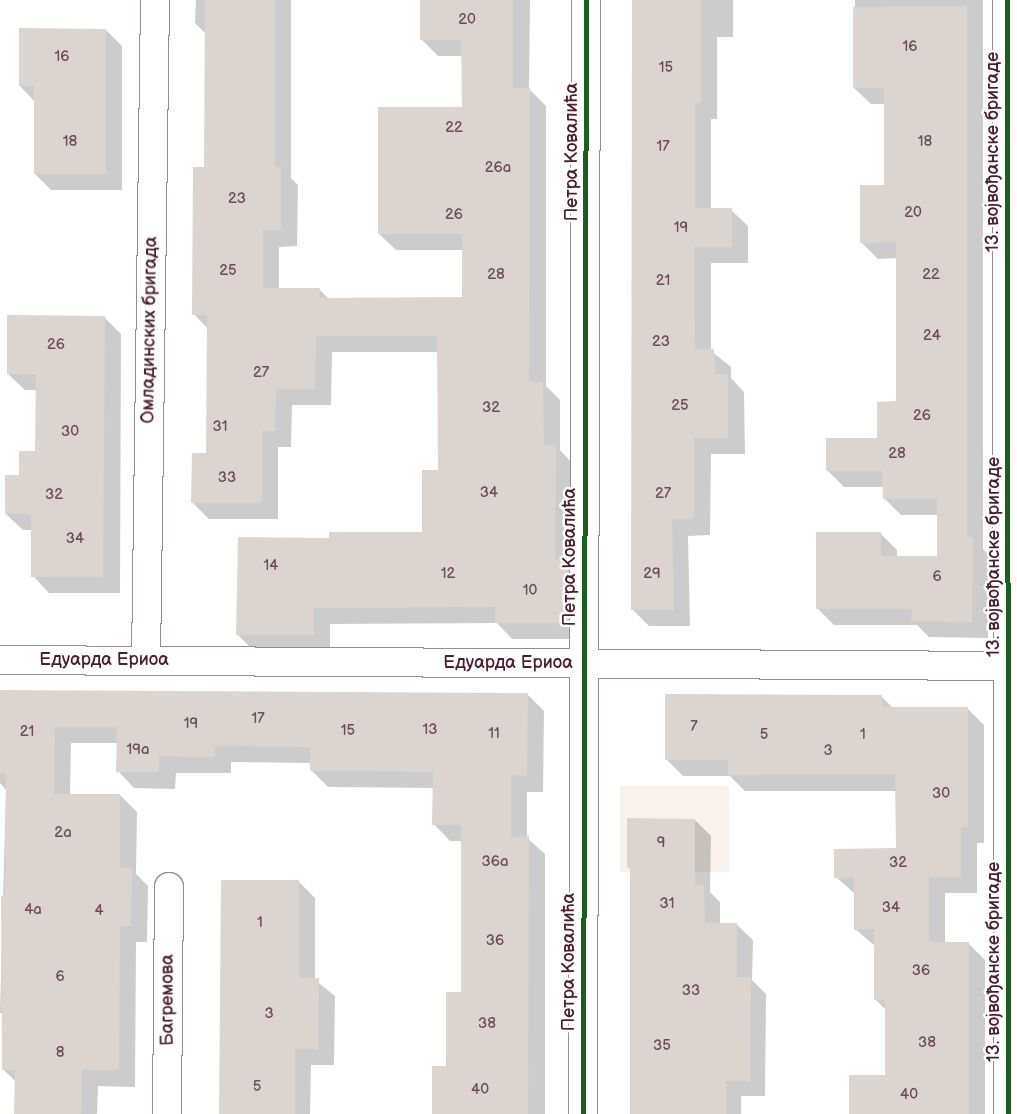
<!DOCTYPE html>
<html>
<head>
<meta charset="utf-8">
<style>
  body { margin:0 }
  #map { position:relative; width:1017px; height:1114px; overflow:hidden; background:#fff; font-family:"Balsamiq Sans",sans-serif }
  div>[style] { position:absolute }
  .built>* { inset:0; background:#f9f2ec; transform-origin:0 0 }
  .shadow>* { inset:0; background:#0003 }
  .building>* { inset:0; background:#dcd4ce }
  .roads { filter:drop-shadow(1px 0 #948c8e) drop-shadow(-1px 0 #948c8e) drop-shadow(0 1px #948c8e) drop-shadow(0 -1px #948c8e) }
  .street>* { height:28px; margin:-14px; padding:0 14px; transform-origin:14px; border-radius:14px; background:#fff }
  .cycleway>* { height:5px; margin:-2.5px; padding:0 2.5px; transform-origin:2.5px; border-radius:2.5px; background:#1b5e20 }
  span { translate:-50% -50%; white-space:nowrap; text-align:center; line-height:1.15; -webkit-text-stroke:5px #fff; paint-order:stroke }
  .number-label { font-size:15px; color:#6e4c54 }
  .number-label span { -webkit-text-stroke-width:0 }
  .street-label { font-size:18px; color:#4a1f2b }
</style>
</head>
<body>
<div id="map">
  <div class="built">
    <div style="left:620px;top:786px;width:109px;height:86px"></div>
  </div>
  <div class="shadow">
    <div style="clip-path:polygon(196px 0,291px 0,291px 178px,298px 185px,297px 246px,279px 247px,279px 289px,319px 289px,329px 299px,463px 299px,463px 250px,396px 250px,379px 234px,463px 108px,463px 56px,438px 56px,422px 40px,422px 0,530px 0,529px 89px,546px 106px,546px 386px,560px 400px,560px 450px,572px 463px,582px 639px,512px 639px,497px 623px,330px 624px,330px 651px,254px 651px,238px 635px,330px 539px,424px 533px,439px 471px,439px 352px,332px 352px,331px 405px,292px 405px,291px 447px,278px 447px,278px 519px,209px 519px,192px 502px,207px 454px,208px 329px,194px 314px,205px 168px,206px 34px,195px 23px)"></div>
    <div style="clip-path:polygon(633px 0,733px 0,733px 37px,717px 37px,717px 119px,711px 119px,711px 210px,731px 210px,748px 226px,748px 263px,711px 263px,711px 351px,731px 367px,731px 378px,744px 392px,745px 454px,711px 454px,710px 535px,688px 536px,690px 626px,649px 626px,632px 609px)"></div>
    <div style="clip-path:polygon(855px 0,983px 0,983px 549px,989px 555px,988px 638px,929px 637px,917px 625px,834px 625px,817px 608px,880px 533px,897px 550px,897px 558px,938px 558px,939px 515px,901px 515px,884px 498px,884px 487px,844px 487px,827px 470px,879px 439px,898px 402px,897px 258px,878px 259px,861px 242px,886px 186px,885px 104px,871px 104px,854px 88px)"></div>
    <div style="clip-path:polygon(106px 30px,122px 46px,122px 190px,51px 190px,35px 174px,35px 102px,20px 86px)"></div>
    <div style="clip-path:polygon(104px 317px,121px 334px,120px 593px,49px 593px,33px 576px,33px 530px,23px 530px,6px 514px,20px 476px,36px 452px,37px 390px,25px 390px,8px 374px)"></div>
    <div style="clip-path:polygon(0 691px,527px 694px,544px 711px,543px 792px,527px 792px,527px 838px,545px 854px,545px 1114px,433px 1114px,448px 1067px,462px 993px,462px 841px,450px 841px,434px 824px,434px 788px,328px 787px,311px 770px,311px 763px,231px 762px,231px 773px,176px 773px,175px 789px,134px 788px,118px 771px,118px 743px,71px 743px,70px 795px,120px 795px,137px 812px,136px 874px,148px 886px,147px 942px,136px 942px,135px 1087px,98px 1086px,97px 1114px,16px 1114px,16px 1082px,3px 1069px,3px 1013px,0 1013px,6px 790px,0 783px)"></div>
    <div style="clip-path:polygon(882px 697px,893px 708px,967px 708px,984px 725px,984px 843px,977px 843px,977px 893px,945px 893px,945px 943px,968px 943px,985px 960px,985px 1114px,850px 1114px,886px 1077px,886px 1010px,875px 999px,875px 946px,855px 929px,855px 894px,836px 877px,897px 850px,897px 791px,745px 791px,730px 776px,683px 776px,666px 759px)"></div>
    <div style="clip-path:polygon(695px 820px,711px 836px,710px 892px,720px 902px,720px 925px,737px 925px,753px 940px,752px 980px,766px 994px,765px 1096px,741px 1096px,741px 1114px,631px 1114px,632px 870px,628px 867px)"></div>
    <div style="clip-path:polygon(299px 882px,315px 898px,315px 980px,335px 996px,334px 1065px,311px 1065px,310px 1114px,220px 1114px)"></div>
  </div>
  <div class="building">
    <div style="clip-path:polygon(205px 0,275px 0,275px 167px,281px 167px,281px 230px,263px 230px,263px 288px,320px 288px,319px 298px,462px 297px,462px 234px,378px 234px,378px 107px,462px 107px,461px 40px,420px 40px,420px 0,513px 0,513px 88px,530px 88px,529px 382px,543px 382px,544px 445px,556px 445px,555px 560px,566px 560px,566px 623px,495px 623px,495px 607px,314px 608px,314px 635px,236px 635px,238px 537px,329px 538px,329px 532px,422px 532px,422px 470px,438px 470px,437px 336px,316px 336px,315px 389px,276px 389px,275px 431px,262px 431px,262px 503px,191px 503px,192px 453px,206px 453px,207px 315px,192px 315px,193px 167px,204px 167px)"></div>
    <div style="clip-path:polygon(632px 0,701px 0,701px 103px,695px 103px,695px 208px,732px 208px,732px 247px,694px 247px,695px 349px,714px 349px,715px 374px,728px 374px,728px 438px,694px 438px,694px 519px,672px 519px,674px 610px,631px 610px)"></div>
    <div style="clip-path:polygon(967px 6px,967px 537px,973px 537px,972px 622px,911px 621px,912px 609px,816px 609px,816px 532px,881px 532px,881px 556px,937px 556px,937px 499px,883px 499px,882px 471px,826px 471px,826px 438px,877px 438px,877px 402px,896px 401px,896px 242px,860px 243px,860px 185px,884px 185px,884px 88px,853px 88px,853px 7px)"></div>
    <div style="clip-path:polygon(19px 28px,106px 29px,106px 174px,34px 174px,34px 86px,19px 86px)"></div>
    <div style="clip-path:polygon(7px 315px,105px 316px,103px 577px,31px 577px,31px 514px,5px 514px,5px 475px,19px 475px,19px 451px,35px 451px,36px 374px,7px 374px)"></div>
    <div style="clip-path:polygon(0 690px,528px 693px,527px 776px,511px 775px,511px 837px,529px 836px,528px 1114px,432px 1114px,432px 1066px,446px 1066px,446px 992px,461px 992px,461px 825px,432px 825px,433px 772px,310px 771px,310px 747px,215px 746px,215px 757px,159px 756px,159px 772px,116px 772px,117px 727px,55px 727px,54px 794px,120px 794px,120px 868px,132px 868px,131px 926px,120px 926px,119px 1070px,82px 1070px,81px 1114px,14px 1114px,15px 1070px,2px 1070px,1px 896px,5px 896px,6px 773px,0 773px)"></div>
    <div style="clip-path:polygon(665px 694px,882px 695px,882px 707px,968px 707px,968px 827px,961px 827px,961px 877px,929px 877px,929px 942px,969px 942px,969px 1114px,849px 1114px,849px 1075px,885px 1075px,885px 1000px,874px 1000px,874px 929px,854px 930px,854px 877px,834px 878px,834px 849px,896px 848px,895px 774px,728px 775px,728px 760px,665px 760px)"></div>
    <div style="clip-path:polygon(627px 818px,695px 819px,695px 885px,704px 885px,705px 923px,737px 923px,737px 977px,751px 977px,750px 1081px,726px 1081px,726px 1114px,630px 1114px,630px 867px,627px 867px)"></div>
    <div style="clip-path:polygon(221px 880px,299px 880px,299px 978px,319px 978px,318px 1049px,295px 1049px,295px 1114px,219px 1114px)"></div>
  </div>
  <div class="roads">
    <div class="street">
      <div style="left:1007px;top:0;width:1114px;rotate:89.95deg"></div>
      <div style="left:0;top:660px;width:1017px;rotate:0.34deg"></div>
      <div style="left:146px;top:661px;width:661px;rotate:-89.22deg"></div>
      <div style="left:167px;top:1114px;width:227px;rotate:-89.5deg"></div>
      <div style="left:583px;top:1114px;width:1114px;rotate:-89.85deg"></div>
    </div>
  </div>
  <div class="cycleway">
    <div style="left:1007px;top:0;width:1114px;rotate:89.95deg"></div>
    <div style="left:583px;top:1114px;width:1114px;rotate:-89.85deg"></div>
  </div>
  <div class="number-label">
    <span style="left:467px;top:20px">20</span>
    <span style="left:910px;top:47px">16</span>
    <span style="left:62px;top:57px">16</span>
    <span style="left:666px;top:68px">15</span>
    <span style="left:454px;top:128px">22</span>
    <span style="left:70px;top:142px">18</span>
    <span style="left:925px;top:142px">18</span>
    <span style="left:663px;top:147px">17</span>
    <span style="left:498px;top:168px">26a</span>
    <span style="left:237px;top:199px">23</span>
    <span style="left:913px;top:213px">20</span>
    <span style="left:454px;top:215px">26</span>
    <span style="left:681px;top:228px">19</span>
    <span style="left:228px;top:271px">25</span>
    <span style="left:496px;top:275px">28</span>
    <span style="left:931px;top:275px">22</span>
    <span style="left:663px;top:281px">21</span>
    <span style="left:932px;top:336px">24</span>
    <span style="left:661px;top:342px">23</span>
    <span style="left:56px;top:345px">26</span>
    <span style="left:261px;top:373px">27</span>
    <span style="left:680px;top:406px">25</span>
    <span style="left:491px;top:408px">32</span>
    <span style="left:922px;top:416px">26</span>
    <span style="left:220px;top:427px">31</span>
    <span style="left:70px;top:432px">30</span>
    <span style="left:897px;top:454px">28</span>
    <span style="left:227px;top:478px">33</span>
    <span style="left:489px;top:493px">34</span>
    <span style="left:663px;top:494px">27</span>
    <span style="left:54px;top:495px">32</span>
    <span style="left:75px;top:539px">34</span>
    <span style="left:271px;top:566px">14</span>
    <span style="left:448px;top:574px">12</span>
    <span style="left:652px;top:574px">29</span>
    <span style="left:937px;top:577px">6</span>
    <span style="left:530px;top:591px">10</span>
    <span style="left:258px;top:719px">17</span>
    <span style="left:191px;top:724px">19</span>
    <span style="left:694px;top:727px">7</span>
    <span style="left:430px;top:730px">13</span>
    <span style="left:348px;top:731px">15</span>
    <span style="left:27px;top:732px">21</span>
    <span style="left:494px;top:734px">11</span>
    <span style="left:764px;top:735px">5</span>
    <span style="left:863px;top:735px">1</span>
    <span style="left:138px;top:750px">19a</span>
    <span style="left:828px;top:751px">3</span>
    <span style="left:941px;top:794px">30</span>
    <span style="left:63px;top:833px">2a</span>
    <span style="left:661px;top:843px">9</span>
    <span style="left:495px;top:862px">36a</span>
    <span style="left:898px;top:863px">32</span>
    <span style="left:667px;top:904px">31</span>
    <span style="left:891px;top:908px">34</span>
    <span style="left:33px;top:910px">4a</span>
    <span style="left:99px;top:911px">4</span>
    <span style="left:260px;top:923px">1</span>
    <span style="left:495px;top:941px">36</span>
    <span style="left:921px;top:971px">36</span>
    <span style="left:60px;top:977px">6</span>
    <span style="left:691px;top:991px">33</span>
    <span style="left:269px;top:1014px">3</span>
    <span style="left:487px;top:1024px">38</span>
    <span style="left:927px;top:1043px">38</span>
    <span style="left:662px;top:1046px">35</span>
    <span style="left:60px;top:1053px">8</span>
    <span style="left:257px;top:1087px">5</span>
    <span style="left:480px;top:1090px">40</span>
    <span style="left:909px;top:1095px">40</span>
  </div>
  <div class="street-label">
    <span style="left:572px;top:152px;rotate:-90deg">Петра Ковалића</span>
    <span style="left:993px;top:152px;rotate:-90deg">13. војвођанске бригаде</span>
    <span style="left:150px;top:330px;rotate:-89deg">Омладинских бригада</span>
    <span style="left:570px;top:557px;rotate:-90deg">Петра Ковалића</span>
    <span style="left:994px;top:557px;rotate:-90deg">13. војвођанске бригаде</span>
    <span style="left:104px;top:660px">Едуарда Ериоа</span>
    <span style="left:508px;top:663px">Едуарда Ериоа</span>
    <span style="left:569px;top:962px;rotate:-90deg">Петра Ковалића</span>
    <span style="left:994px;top:962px;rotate:-90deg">13. војвођанске бригаде</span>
    <span style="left:168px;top:1000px;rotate:-90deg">Багремова</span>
  </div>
</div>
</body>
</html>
